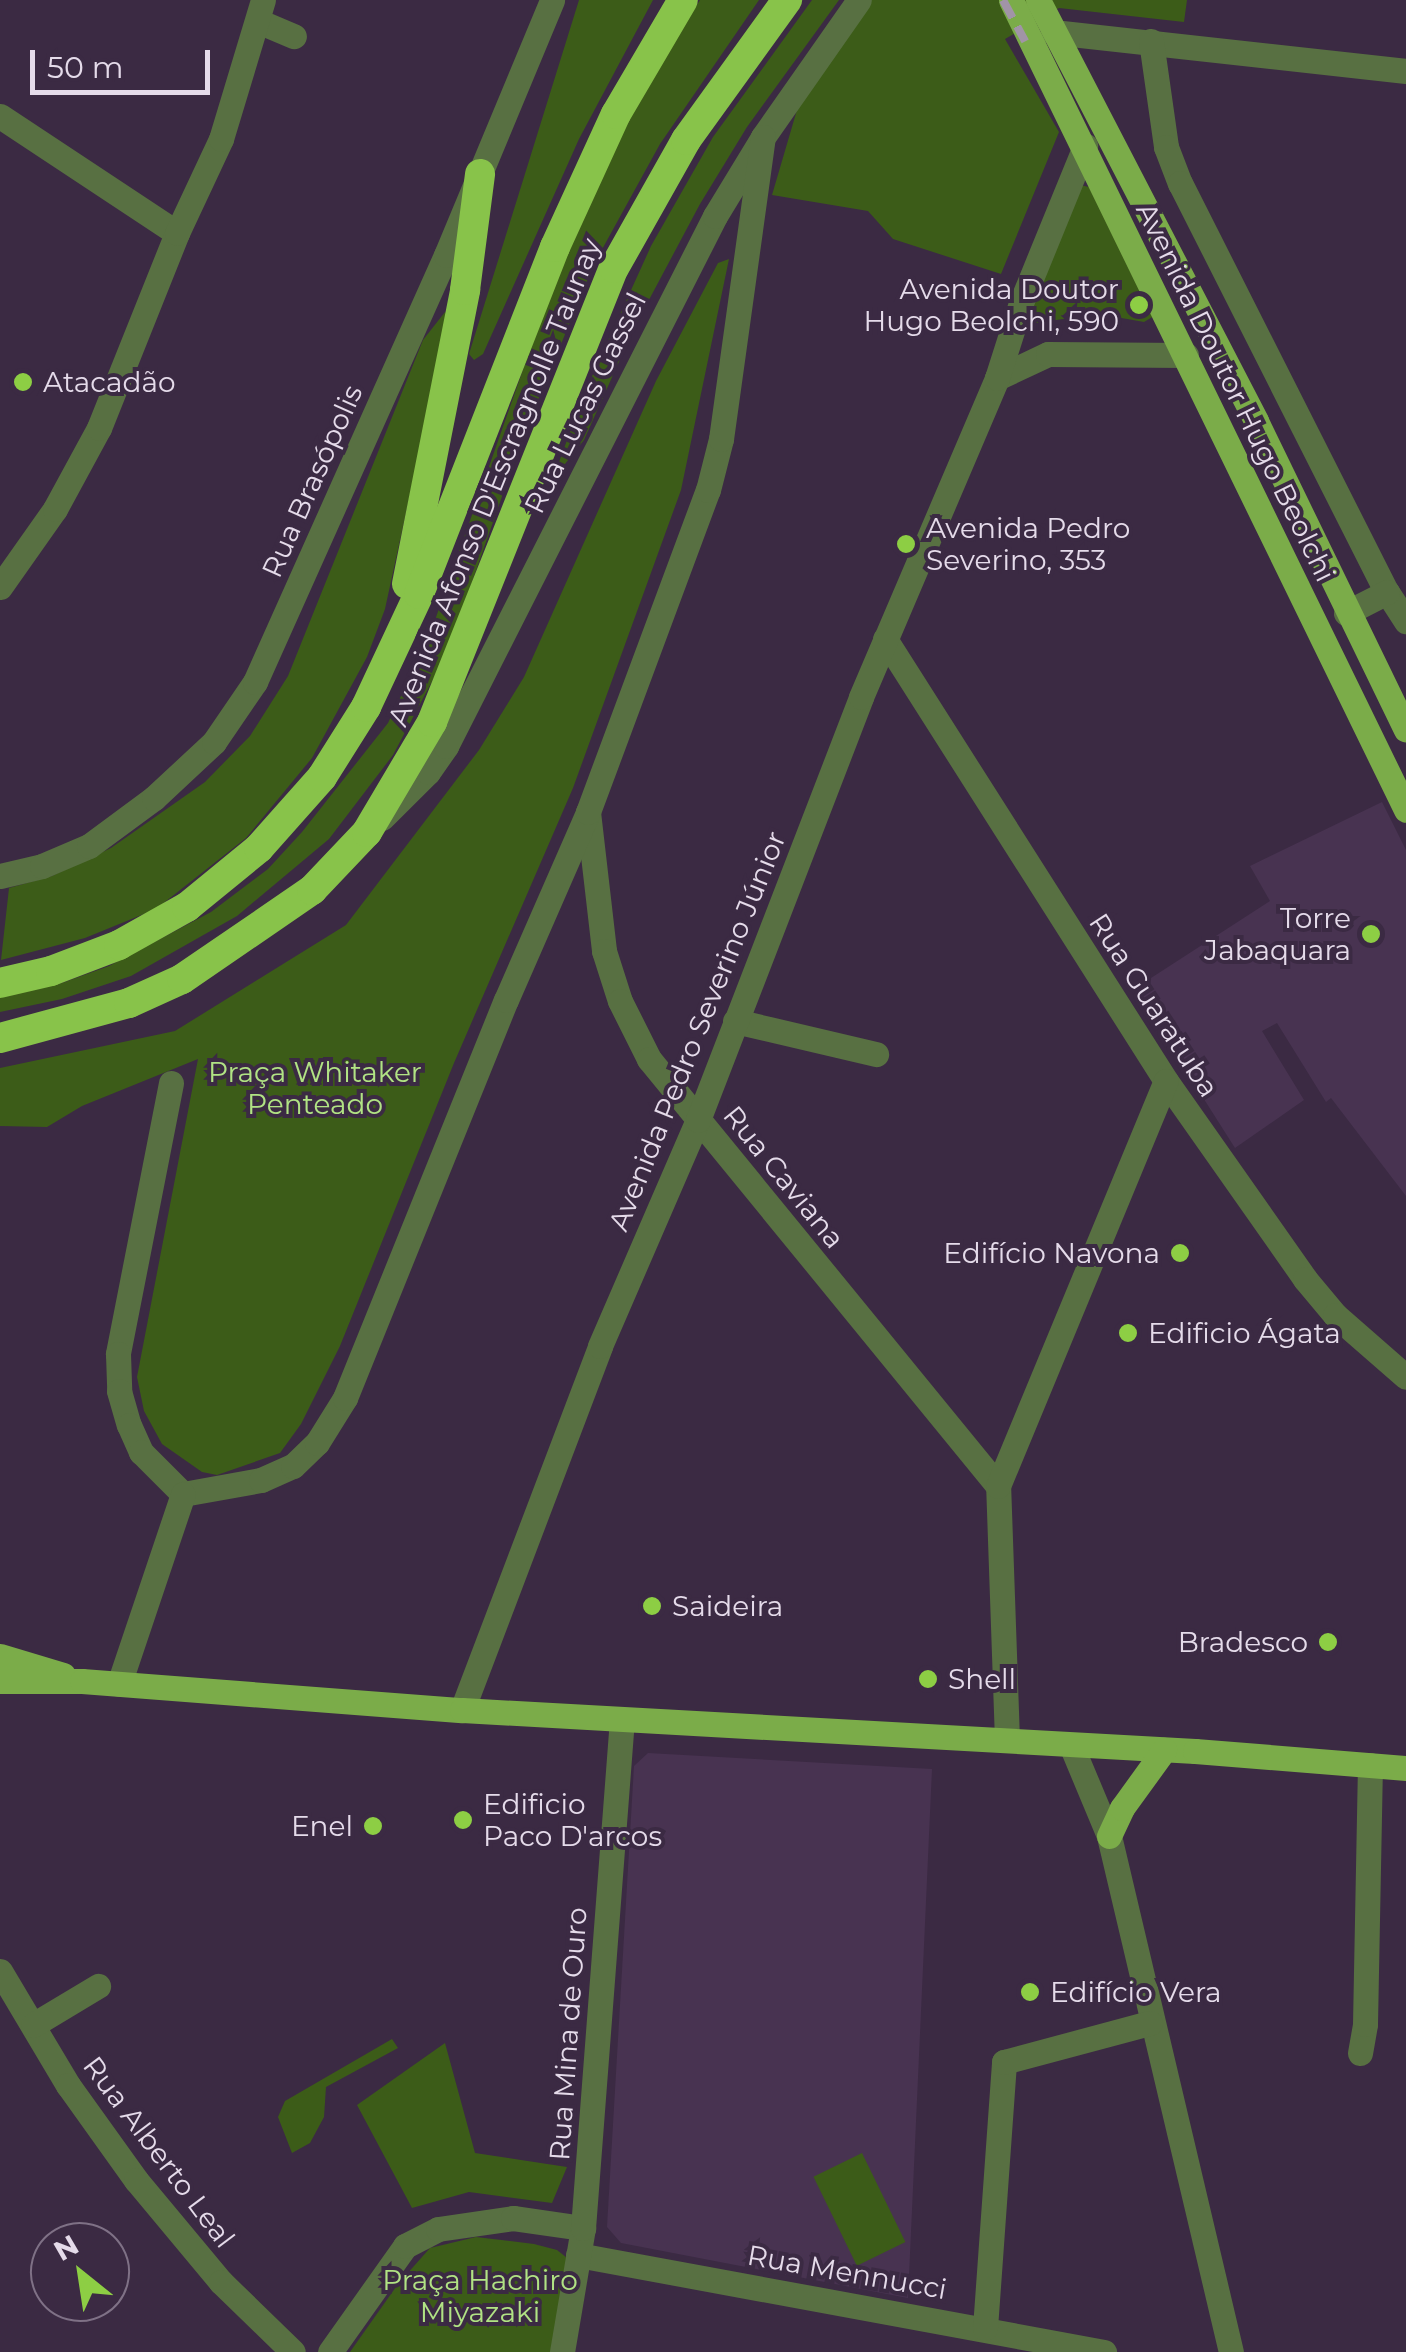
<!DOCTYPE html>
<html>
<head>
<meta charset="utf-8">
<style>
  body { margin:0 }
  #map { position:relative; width:1406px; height:2352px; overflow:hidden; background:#3b2a43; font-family:Montserrat,sans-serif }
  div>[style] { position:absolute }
  .built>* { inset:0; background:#483351 }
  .green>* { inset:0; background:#3c5c18; transform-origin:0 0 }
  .minor>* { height:25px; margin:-12.5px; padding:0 12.5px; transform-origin:12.5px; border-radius:12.5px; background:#587042 }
  .major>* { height:25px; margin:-12.5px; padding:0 12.5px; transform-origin:12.5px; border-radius:12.5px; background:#7bac49 }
  .highway>* { height:30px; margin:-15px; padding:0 15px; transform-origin:15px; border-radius:15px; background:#88c34a }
  .rail>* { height:8px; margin-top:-4px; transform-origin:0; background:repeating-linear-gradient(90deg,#a194a7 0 20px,transparent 0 30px) }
  .dots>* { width:28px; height:28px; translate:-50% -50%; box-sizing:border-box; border:5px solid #3b2a43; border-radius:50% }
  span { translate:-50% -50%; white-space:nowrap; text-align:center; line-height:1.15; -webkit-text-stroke:8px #3b2a43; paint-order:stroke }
  .poi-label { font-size:28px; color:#e5dbea }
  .right { translate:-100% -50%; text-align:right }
  .left { translate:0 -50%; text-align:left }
  .street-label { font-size:28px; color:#e5dbea }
  .park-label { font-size:28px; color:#b1e384 }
  .north { position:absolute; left:30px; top:2222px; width:100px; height:100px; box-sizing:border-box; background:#3b2a43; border:2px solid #7f7186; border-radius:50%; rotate:330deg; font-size:28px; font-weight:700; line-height:40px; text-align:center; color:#e5dbea }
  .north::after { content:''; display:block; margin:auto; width:35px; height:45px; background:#8dce44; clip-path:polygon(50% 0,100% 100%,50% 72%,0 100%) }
  .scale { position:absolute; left:30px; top:50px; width:180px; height:45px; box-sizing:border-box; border:5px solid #e5dbea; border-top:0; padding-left:12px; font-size:30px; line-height:35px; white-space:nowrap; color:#e5dbea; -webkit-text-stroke:8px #3b2a43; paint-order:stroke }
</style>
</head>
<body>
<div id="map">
  <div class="built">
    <div style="clip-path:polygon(1382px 802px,1406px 850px,1406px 1196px,1331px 1098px,1326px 1102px,1277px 1023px,1262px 1031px,1304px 1100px,1235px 1148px,1134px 989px,1270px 901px,1250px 866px)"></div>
    <div style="clip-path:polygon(648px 1753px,932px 1769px,908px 2298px,621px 2243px,607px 2227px,634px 1766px)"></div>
  </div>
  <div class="green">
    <div style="clip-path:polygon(579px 0,653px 0,579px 139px,483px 354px,474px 360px,469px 354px)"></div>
    <div style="clip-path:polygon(700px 0,759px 0,660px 144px,594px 264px,524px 434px,447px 653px,393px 755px,329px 839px,237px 916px,131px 976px,62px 999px,0 1012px,0 995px,62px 983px,109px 966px,211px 912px,268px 869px,302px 832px,388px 723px,428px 640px,550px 293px,636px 103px)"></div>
    <div style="clip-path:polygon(812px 0,839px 0,747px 127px,700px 204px,634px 328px,584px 440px,561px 469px,559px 462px,584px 394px,651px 246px,713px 137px)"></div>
    <div style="clip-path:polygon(871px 0,1187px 0,1184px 22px,1059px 8px,1005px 39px,1059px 132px,1001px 274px,893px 239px,868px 211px,772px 195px,799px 103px)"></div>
    <div style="clip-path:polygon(1080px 185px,1089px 187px,1154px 316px,1144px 322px,1099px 314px,1035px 323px,1024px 318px)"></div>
    <div style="clip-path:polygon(729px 259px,681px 490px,573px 788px,454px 1063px,340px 1346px,301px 1424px,280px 1453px,217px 1475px,202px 1472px,162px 1444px,144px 1411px,137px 1377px,198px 1059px,82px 1106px,47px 1127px,0 1126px,0 1068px,175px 1031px,346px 925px,479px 750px,524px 677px,656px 381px,718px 263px)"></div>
    <div style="clip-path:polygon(445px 312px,448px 319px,385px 609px,367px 657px,312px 758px,246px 838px,156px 909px,85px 938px,1px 960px,9px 888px,52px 876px,111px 848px,205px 782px,250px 736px,288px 676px,423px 340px)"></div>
    <div style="clip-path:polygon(392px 2039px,398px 2048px,326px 2087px,324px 2117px,310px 2143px,292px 2153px,278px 2117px,285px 2101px)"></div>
    <div style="clip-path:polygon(445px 2043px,475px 2153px,567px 2167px,552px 2203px,469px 2192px,412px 2208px,357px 2105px)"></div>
    <div style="left:862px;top:2153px;width:99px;height:54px;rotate:64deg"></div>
    <div style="clip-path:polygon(476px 2237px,534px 2244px,557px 2250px,571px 2261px,555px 2352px,350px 2352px,398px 2284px,430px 2248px)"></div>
  </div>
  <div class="minor">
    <div style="left:258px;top:21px;width:39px;rotate:23deg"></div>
    <div style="left:1053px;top:32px;width:355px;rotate:6.3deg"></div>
    <div style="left:1151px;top:41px;width:107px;rotate:81.9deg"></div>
    <div style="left:1166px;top:147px;width:39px;rotate:69deg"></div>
    <div style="left:1180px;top:183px;width:458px;rotate:63.2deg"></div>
    <div style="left:1387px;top:592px;width:35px;rotate:57deg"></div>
    <div style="left:0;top:116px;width:212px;rotate:33.5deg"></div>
    <div style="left:997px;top:378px;width:56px;rotate:-25.2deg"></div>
    <div style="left:1048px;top:354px;width:138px;rotate:0.4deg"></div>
    <div style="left:0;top:587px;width:95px;rotate:-54.8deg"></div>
    <div style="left:55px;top:509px;width:92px;rotate:-61.5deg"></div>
    <div style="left:99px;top:428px;width:210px;rotate:-68.2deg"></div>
    <div style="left:177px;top:233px;width:104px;rotate:-64.9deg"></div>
    <div style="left:221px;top:139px;width:145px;rotate:-73.2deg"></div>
    <div style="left:1346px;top:613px;width:46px;rotate:-27.1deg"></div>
    <div style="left:885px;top:639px;width:524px;rotate:57.55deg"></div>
    <div style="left:1166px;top:1081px;width:242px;rotate:54.9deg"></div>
    <div style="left:1305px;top:1279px;width:47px;rotate:50.2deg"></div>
    <div style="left:1335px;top:1315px;width:94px;rotate:41.1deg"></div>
    <div style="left:588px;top:812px;width:140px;rotate:83.4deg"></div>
    <div style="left:604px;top:951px;width:52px;rotate:72.3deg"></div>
    <div style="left:620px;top:1001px;width:65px;rotate:63.4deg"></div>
    <div style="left:649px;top:1059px;width:551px;rotate:50.74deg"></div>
    <div style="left:382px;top:818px;width:65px;rotate:-45deg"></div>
    <div style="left:428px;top:772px;width:32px;rotate:-55deg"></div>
    <div style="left:446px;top:746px;width:594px;rotate:-63.09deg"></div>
    <div style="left:715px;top:216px;width:92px;rotate:-58.7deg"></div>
    <div style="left:763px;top:137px;width:167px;rotate:-55deg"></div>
    <div style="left:0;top:876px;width:43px;rotate:-13.4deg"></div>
    <div style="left:42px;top:866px;width:51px;rotate:-23.1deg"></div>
    <div style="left:89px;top:846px;width:81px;rotate:-36.4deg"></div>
    <div style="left:154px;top:798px;width:82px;rotate:-43deg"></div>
    <div style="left:214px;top:742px;width:73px;rotate:-55.7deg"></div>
    <div style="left:255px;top:682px;width:468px;rotate:-65.9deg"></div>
    <div style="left:446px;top:255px;width:276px;rotate:-67.4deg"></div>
    <div style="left:735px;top:1021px;width:145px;rotate:13.2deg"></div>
    <div style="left:171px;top:1083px;width:276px;rotate:101.1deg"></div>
    <div style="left:118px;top:1354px;width:37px;rotate:88deg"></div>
    <div style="left:119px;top:1391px;width:35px;rotate:74deg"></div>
    <div style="left:129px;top:1425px;width:30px;rotate:66deg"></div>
    <div style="left:141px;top:1452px;width:59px;rotate:45deg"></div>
    <div style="left:183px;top:1494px;width:79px;rotate:-10.2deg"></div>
    <div style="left:261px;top:1480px;width:35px;rotate:-24deg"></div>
    <div style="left:293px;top:1466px;width:33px;rotate:-44deg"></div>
    <div style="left:317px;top:1443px;width:53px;rotate:-58.1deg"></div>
    <div style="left:345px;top:1398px;width:429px;rotate:-68deg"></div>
    <div style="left:506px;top:1000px;width:205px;rotate:-66.4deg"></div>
    <div style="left:588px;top:812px;width:344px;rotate:-69.6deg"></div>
    <div style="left:708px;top:490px;width:53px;rotate:-75.7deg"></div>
    <div style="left:721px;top:439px;width:305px;rotate:-82.1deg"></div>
    <div style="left:119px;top:1684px;width:200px;rotate:-71.4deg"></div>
    <div style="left:462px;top:1710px;width:389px;rotate:-69.2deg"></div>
    <div style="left:600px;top:1346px;width:246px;rotate:-66.6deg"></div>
    <div style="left:698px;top:1120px;width:453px;rotate:-68.9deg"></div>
    <div style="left:861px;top:697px;width:347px;rotate:-66.9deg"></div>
    <div style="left:997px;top:378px;width:79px;rotate:-72.3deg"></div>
    <div style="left:1021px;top:303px;width:170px;rotate:-67.8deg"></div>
    <div style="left:1007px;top:1740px;width:254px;rotate:-92deg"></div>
    <div style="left:998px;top:1486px;width:438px;rotate:-67.5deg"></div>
    <div style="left:1071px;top:1745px;width:99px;rotate:67.3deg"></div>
    <div style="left:1109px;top:1836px;width:530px;rotate:76.7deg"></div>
    <div style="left:0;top:1971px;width:133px;rotate:59.2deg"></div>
    <div style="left:68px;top:2085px;width:117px;rotate:54.4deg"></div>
    <div style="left:136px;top:2180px;width:133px;rotate:50.2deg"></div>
    <div style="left:221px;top:2282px;width:100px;rotate:44.2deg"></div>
    <div style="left:33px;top:2025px;width:76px;rotate:-31deg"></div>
    <div style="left:1360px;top:2053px;width:29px;rotate:-80deg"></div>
    <div style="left:1365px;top:2024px;width:259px;rotate:-88.9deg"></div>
    <div style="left:578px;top:2255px;width:535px;rotate:10.45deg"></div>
    <div style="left:985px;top:2328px;width:267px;rotate:-85.9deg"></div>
    <div style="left:1004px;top:2062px;width:151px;rotate:-15deg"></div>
    <div style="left:330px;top:2352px;width:130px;rotate:-54.7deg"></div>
    <div style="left:405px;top:2246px;width:37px;rotate:-27deg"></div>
    <div style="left:438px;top:2229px;width:76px;rotate:-8.3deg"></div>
    <div style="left:513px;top:2218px;width:71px;rotate:8.1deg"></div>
    <div style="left:562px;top:2352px;width:126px;rotate:-80.4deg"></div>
    <div style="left:583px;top:2228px;width:510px;rotate:-85.62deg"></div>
  </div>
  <div class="major">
    <div style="left:1011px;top:0;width:901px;rotate:64deg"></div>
    <div style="left:1038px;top:0;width:474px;rotate:62.6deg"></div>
    <div style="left:1256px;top:421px;width:343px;rotate:64.1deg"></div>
    <div style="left:0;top:1656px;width:66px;rotate:16.8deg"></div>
    <div style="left:0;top:1681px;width:82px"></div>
    <div style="left:82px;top:1681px;width:381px;rotate:4.4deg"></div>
    <div style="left:462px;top:1710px;width:734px;rotate:3.2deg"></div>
    <div style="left:1195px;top:1751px;width:212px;rotate:4.6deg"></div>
    <div style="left:1109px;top:1836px;width:31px;rotate:-65deg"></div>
    <div style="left:1122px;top:1808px;width:72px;rotate:-54.1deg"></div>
  </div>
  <div class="highway">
    <div style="left:407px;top:584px;width:300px;rotate:-78.8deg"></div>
    <div style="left:465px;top:290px;width:117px;rotate:-82.6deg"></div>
    <div style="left:0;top:983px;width:52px;rotate:-13.2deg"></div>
    <div style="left:51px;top:971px;width:73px;rotate:-20.9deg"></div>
    <div style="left:119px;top:945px;width:78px;rotate:-29.2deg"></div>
    <div style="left:187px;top:907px;width:93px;rotate:-39.3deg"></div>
    <div style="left:259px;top:848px;width:95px;rotate:-48.4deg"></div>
    <div style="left:322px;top:777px;width:83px;rotate:-57.8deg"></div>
    <div style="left:366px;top:707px;width:125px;rotate:-64.9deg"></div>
    <div style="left:419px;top:594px;width:373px;rotate:-68.6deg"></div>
    <div style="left:555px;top:247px;width:146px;rotate:-65.4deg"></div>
    <div style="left:616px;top:114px;width:132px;rotate:-59.6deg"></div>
    <div style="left:0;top:1038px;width:134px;rotate:-15.2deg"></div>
    <div style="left:129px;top:1003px;width:58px;rotate:-24.4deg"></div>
    <div style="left:182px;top:979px;width:158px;rotate:-34.4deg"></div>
    <div style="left:312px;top:890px;width:80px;rotate:-46.5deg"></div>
    <div style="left:367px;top:832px;width:128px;rotate:-59.4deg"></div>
    <div style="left:432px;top:722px;width:489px;rotate:-68.2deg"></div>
    <div style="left:614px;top:268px;width:147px;rotate:-60.6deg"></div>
    <div style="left:686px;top:140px;width:173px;rotate:-54.2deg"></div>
  </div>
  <div class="rail">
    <div style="left:1003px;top:0;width:47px;rotate:61.8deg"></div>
  </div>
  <div class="dots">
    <div style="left:1139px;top:305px;background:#8dce44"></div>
    <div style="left:23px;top:382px;background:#8dce44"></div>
    <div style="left:906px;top:544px;background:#8dce44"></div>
    <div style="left:1371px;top:934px;background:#8dce44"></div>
    <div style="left:1180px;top:1253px;background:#8dce44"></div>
    <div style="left:1128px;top:1333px;background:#8dce44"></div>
    <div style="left:652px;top:1606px;background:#8dce44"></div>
    <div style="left:1328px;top:1642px;background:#8dce44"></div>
    <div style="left:928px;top:1679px;background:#8dce44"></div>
    <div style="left:463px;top:1820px;background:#8dce44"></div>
    <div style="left:373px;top:1826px;background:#8dce44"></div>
    <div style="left:1030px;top:1992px;background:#8dce44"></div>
  </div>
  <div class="poi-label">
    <span class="right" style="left:1119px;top:305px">Avenida Doutor<br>Hugo Beolchi, 590</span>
    <span class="left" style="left:43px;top:382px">Atacadão</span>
    <span class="left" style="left:926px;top:544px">Avenida Pedro<br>Severino, 353</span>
    <span class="right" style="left:1351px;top:934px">Torre<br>Jabaquara</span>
    <span class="right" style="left:1160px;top:1253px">Edifício Navona</span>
    <span class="left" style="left:1148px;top:1333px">Edificio Ágata</span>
    <span class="left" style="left:672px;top:1606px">Saideira</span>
    <span class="right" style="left:1308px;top:1642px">Bradesco</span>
    <span class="left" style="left:948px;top:1679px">Shell</span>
    <span class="left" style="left:483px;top:1820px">Edificio<br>Paco D'arcos</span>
    <span class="right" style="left:353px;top:1826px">Enel</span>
    <span class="left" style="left:1050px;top:1992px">Edifício Vera</span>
  </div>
  <div class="street-label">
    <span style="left:1236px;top:392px;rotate:64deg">Avenida Doutor Hugo Beolchi</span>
    <span style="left:585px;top:403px;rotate:-64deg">Rua Lucas Gassel</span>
    <span style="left:312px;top:481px;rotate:-66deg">Rua Brasópolis</span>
    <span style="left:494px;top:482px;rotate:-68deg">Avenida Afonso D'Escragnolle Taunay</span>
    <span style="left:1154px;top:1005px;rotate:57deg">Rua Guaratuba</span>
    <span style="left:697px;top:1031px;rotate:-68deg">Avenida Pedro Severino Júnior</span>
    <span style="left:784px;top:1177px;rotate:51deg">Rua Caviana</span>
    <span style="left:568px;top:2034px;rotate:-86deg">Rua Mina de Ouro</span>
    <span style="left:159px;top:2152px;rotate:53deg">Rua Alberto Leal</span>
    <span style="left:847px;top:2272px;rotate:10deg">Rua Mennucci</span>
  </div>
  <div class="park-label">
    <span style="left:315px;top:1088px">Praça Whitaker<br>Penteado</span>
    <span style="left:480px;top:2296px">Praça Hachiro<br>Miyazaki</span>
  </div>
  <div class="north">N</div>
  <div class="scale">50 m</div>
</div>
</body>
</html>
